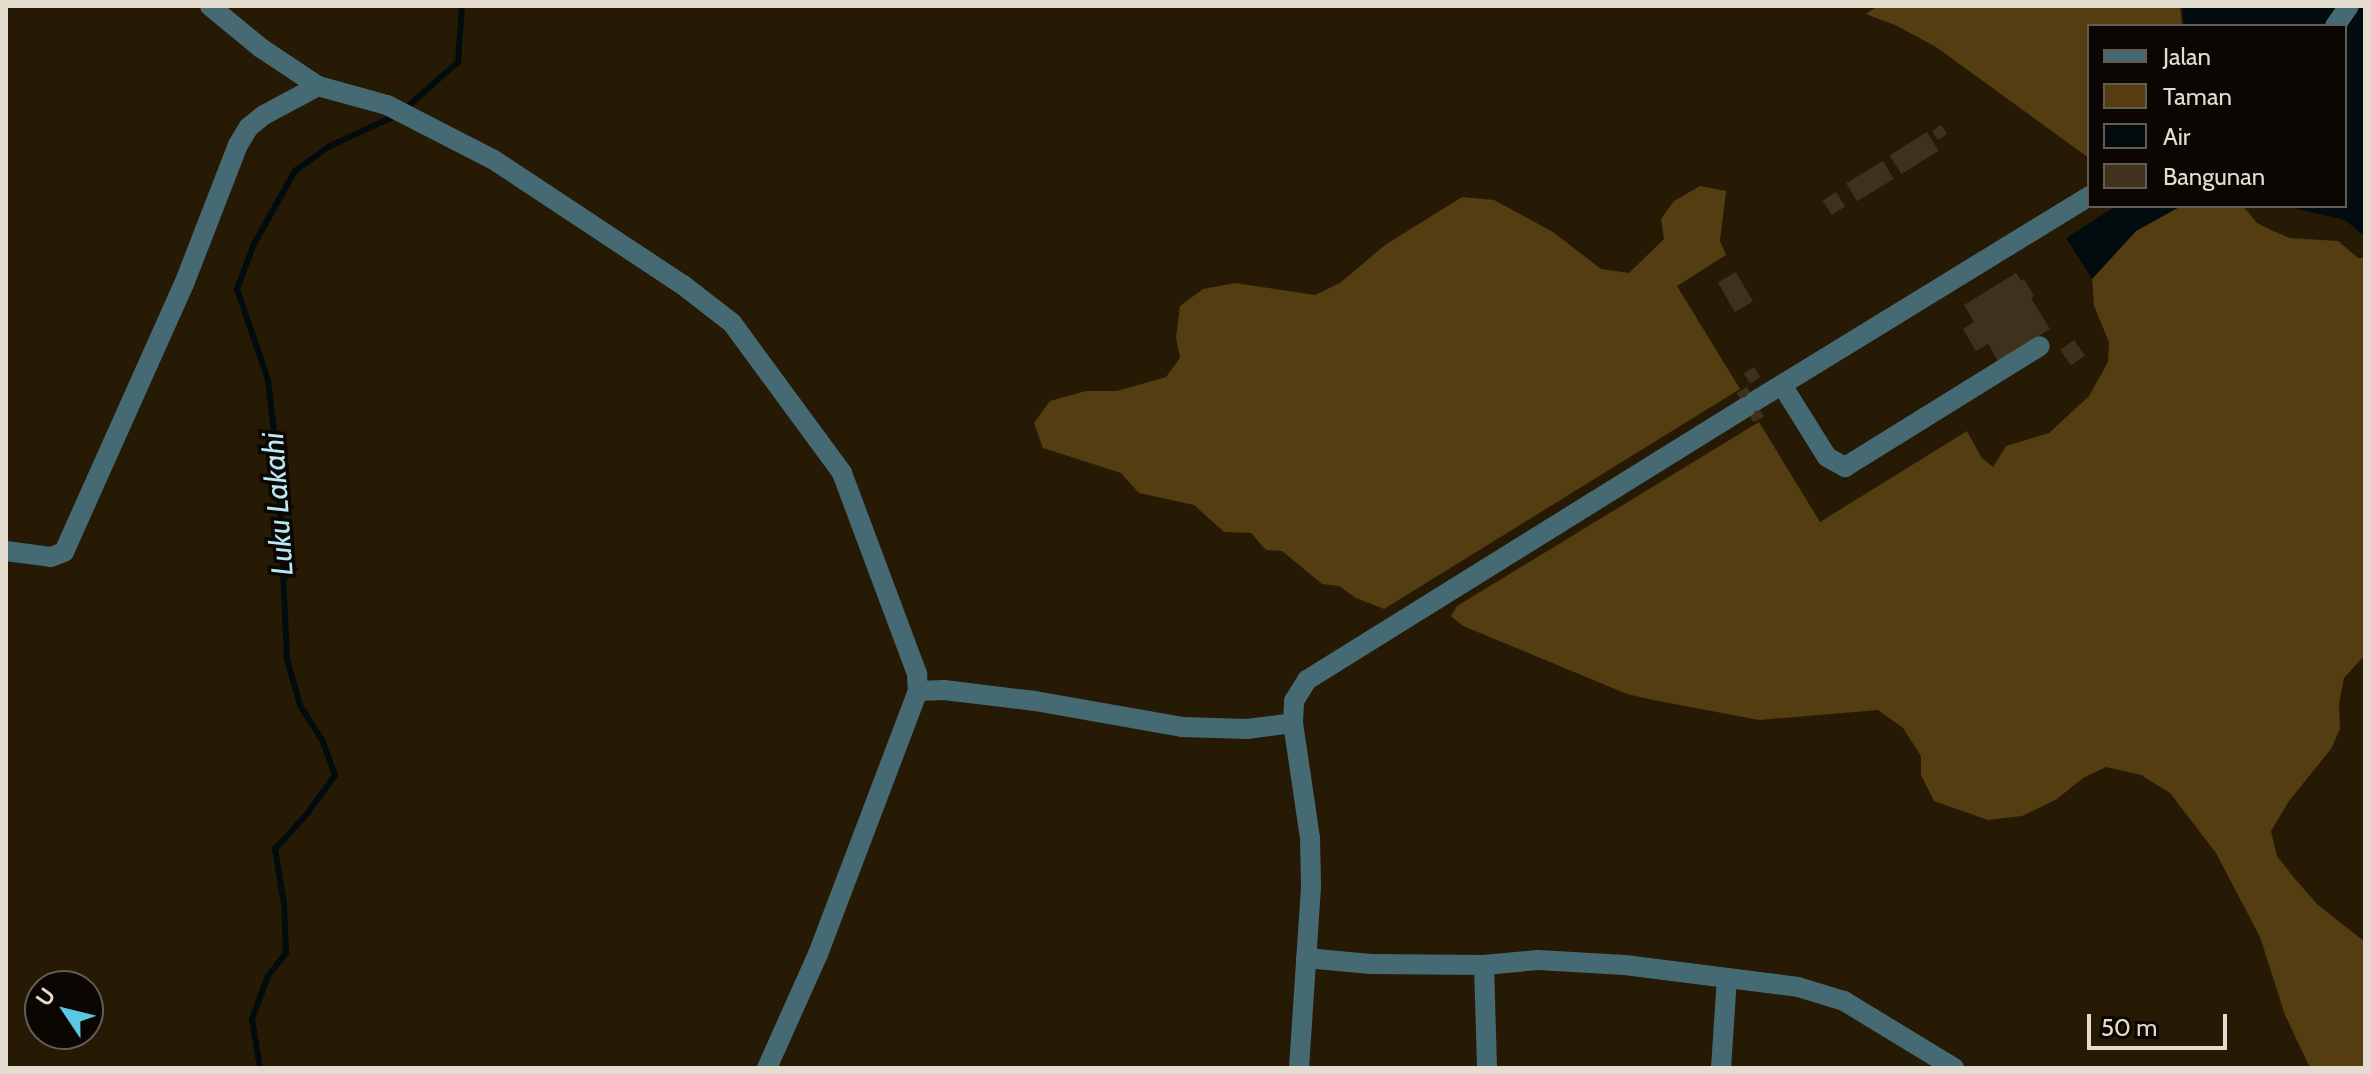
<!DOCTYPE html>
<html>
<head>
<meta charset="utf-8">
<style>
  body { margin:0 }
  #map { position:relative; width:2371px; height:1074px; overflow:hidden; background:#261a05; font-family:Cabin,sans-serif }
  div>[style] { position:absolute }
  .green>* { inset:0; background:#543d11 }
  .water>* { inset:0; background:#020c0f }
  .stream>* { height:6px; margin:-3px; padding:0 3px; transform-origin:3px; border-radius:3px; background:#020c0f }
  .building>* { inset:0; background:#3f321d; transform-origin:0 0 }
  .minor>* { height:20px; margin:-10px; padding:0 10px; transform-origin:10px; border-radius:10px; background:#466a74 }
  span { translate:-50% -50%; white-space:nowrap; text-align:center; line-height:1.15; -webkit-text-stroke:7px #0b0602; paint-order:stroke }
  .water-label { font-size:30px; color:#bae9f6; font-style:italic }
  .frame { position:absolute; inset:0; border:8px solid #e4dccf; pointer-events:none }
  .legend { position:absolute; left:2087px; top:24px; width:260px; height:184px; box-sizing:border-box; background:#0b0602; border:2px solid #625c54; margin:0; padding:10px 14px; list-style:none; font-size:24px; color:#e4dccf }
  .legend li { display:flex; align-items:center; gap:16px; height:40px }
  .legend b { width:40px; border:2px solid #625c54 }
  .north { position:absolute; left:24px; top:970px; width:80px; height:80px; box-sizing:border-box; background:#0b0602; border:2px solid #625c54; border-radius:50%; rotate:305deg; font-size:22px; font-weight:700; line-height:32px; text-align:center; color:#e4dccf }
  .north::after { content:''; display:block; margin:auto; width:28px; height:36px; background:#5ac8e5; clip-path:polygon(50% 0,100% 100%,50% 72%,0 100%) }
  .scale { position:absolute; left:2087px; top:1014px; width:140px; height:36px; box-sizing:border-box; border:4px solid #e4dccf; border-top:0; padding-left:10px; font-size:24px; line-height:28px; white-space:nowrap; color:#e4dccf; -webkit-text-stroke:6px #0b0602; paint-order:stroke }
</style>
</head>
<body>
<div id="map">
  <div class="green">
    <div style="clip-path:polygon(1878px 6px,2180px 6px,2182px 26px,2089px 26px,2089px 158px,1936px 47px,1895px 25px,1866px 14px)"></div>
    <div style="clip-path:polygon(1700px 186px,1726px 191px,1720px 241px,1726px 255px,1677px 286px,1740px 389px,1384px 609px,1356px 598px,1339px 586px,1322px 584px,1282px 551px,1266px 550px,1251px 533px,1224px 532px,1194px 505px,1139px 493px,1121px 473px,1043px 448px,1034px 423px,1050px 401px,1086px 391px,1117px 391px,1166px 377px,1180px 358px,1176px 337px,1180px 306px,1203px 289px,1235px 283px,1315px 295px,1340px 283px,1385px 245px,1462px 197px,1494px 200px,1553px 232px,1601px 269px,1629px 273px,1664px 239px,1661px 219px,1674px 201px)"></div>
    <div style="clip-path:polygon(2181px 206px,2243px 206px,2257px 223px,2271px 230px,2290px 238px,2338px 241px,2358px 258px,2365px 258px,2365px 655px,2344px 678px,2339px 704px,2340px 729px,2331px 749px,2289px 801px,2271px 831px,2277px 856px,2295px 879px,2318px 905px,2365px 942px,2365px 1068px,2310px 1068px,2285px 1015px,2260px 937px,2216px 853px,2170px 793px,2141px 775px,2106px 767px,2083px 778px,2057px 799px,2022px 816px,1988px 820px,1934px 801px,1921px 775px,1921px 756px,1903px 728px,1878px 710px,1759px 720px,1653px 700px,1627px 694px,1463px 626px,1451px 616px,1457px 606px,1759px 422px,1820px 522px,1967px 431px,1981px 457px,1993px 467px,2006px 446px,2049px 433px,2089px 396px,2108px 362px,2109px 342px,2094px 306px,2092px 279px,2136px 231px)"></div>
  </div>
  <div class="water">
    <div style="clip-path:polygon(2182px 6px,2365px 6px,2365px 237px,2345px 220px,2285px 206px,2345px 206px,2345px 26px,2184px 26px)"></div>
    <div style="clip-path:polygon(2116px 206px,2181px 206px,2136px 231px,2092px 279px,2066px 238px)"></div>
  </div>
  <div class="stream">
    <div style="left:406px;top:108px;width:69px;rotate:-41.5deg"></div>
    <div style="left:458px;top:62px;width:56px;rotate:-85.9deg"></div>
    <div style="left:260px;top:1068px;width:50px;rotate:-99.3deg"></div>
    <div style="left:252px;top:1019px;width:46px;rotate:-69.6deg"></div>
    <div style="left:268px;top:976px;width:29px;rotate:-52deg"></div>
    <div style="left:286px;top:953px;width:49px;rotate:-92.3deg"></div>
    <div style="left:284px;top:904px;width:56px;rotate:-99.3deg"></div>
    <div style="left:275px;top:849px;width:47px;rotate:-47.6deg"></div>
    <div style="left:307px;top:814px;width:48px;rotate:-54.3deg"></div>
    <div style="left:335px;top:775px;width:37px;rotate:-110deg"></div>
    <div style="left:322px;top:740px;width:41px;rotate:-122.2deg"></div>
    <div style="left:300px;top:705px;width:48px;rotate:-105.8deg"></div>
    <div style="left:287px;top:659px;width:195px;rotate:-92.6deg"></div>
    <div style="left:278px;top:464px;width:85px;rotate:-96.8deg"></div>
    <div style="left:268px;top:380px;width:96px;rotate:-108.8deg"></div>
    <div style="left:237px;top:289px;width:48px;rotate:-69.3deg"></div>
    <div style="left:254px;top:244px;width:84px;rotate:-60.7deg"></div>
    <div style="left:295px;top:171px;width:41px;rotate:-36deg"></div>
    <div style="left:328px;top:147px;width:76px;rotate:-24.9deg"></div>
  </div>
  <div class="building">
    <div style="left:1941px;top:125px;width:11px;height:11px;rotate:56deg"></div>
    <div style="left:1927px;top:132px;width:22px;height:44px;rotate:58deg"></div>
    <div style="left:1883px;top:161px;width:21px;height:43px;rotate:59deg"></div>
    <div style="left:1836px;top:192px;width:17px;height:16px;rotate:57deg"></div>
    <div style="left:1736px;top:272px;width:34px;height:21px;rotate:60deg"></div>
    <div style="clip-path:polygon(2016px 273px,2021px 281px,2024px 279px,2034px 296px,2031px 298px,2050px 329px,1998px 361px,1988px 344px,1976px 351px,1963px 329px,1974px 322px,1964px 305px)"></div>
    <div style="left:2074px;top:340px;width:19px;height:17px;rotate:55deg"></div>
    <div style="left:1754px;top:367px;width:12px;height:12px;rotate:59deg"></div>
    <div style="left:1747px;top:387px;width:34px;height:12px;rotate:60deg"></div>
  </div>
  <div class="minor">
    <div style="left:210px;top:6px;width:66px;rotate:39.5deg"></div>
    <div style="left:261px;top:48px;width:69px;rotate:33.7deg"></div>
    <div style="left:318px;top:86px;width:72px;rotate:15.4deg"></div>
    <div style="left:387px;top:105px;width:120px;rotate:27.2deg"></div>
    <div style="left:494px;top:160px;width:227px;rotate:33.5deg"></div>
    <div style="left:683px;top:285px;width:62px;rotate:37.8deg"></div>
    <div style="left:732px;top:323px;width:186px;rotate:53.7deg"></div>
    <div style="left:842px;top:473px;width:215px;rotate:69.5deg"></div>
    <div style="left:917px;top:674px;width:17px;rotate:87deg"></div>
    <div style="left:2335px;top:26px;width:24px;rotate:-55deg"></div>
    <div style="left:1782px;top:385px;width:85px;rotate:58deg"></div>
    <div style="left:1827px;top:457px;width:21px;rotate:29deg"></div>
    <div style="left:1845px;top:467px;width:229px;rotate:-31.8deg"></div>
    <div style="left:1755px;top:401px;width:392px;rotate:-31.5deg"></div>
    <div style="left:6px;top:551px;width:45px;rotate:7.6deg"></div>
    <div style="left:51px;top:557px;width:14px;rotate:-21deg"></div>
    <div style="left:64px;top:552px;width:294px;rotate:-65.9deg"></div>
    <div style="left:184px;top:284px;width:149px;rotate:-68.8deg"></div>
    <div style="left:238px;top:145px;width:21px;rotate:-59deg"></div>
    <div style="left:249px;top:127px;width:19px;rotate:-39deg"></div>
    <div style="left:264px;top:115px;width:61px;rotate:-28.2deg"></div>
    <div style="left:1306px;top:958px;width:65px;rotate:5.3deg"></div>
    <div style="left:1371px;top:964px;width:113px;rotate:0.5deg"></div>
    <div style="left:1484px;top:965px;width:54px;rotate:-5.3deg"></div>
    <div style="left:1538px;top:960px;width:87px;rotate:3.3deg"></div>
    <div style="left:1625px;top:965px;width:174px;rotate:7.2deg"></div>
    <div style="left:1798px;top:987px;width:48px;rotate:16.9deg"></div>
    <div style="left:1844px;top:1001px;width:129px;rotate:31.3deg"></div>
    <div style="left:1484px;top:965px;width:103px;rotate:88.3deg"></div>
    <div style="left:767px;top:1068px;width:125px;rotate:-65.9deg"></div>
    <div style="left:818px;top:954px;width:281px;rotate:-69.2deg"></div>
    <div style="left:918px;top:691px;width:26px;rotate:-2deg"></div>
    <div style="left:944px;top:690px;width:92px;rotate:6.9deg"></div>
    <div style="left:1035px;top:701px;width:149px;rotate:10deg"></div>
    <div style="left:1182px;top:727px;width:65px;rotate:1.8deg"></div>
    <div style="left:1247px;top:729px;width:46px;rotate:-7.4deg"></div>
    <div style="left:1299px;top:1068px;width:183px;rotate:-86.2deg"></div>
    <div style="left:1311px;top:885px;width:47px;rotate:-91.2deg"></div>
    <div style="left:1310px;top:838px;width:116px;rotate:-98.4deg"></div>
    <div style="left:1293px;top:723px;width:22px;rotate:-87deg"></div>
    <div style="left:1294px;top:701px;width:25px;rotate:-58deg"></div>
    <div style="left:1307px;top:680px;width:517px;rotate:-31.88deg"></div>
    <div style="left:1721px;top:1068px;width:90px;rotate:-86.2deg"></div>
  </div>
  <div class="water-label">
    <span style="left:278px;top:504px;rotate:-94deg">Luku Lakahi</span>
  </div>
  <div class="frame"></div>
  <ul class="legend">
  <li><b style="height:10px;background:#466a74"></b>Jalan</li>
  <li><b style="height:22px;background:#543d11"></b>Taman</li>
  <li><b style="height:22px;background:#020c0f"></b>Air</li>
  <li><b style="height:22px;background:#3f321d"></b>Bangunan</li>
  </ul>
  <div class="north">U</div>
  <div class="scale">50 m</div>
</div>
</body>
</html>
